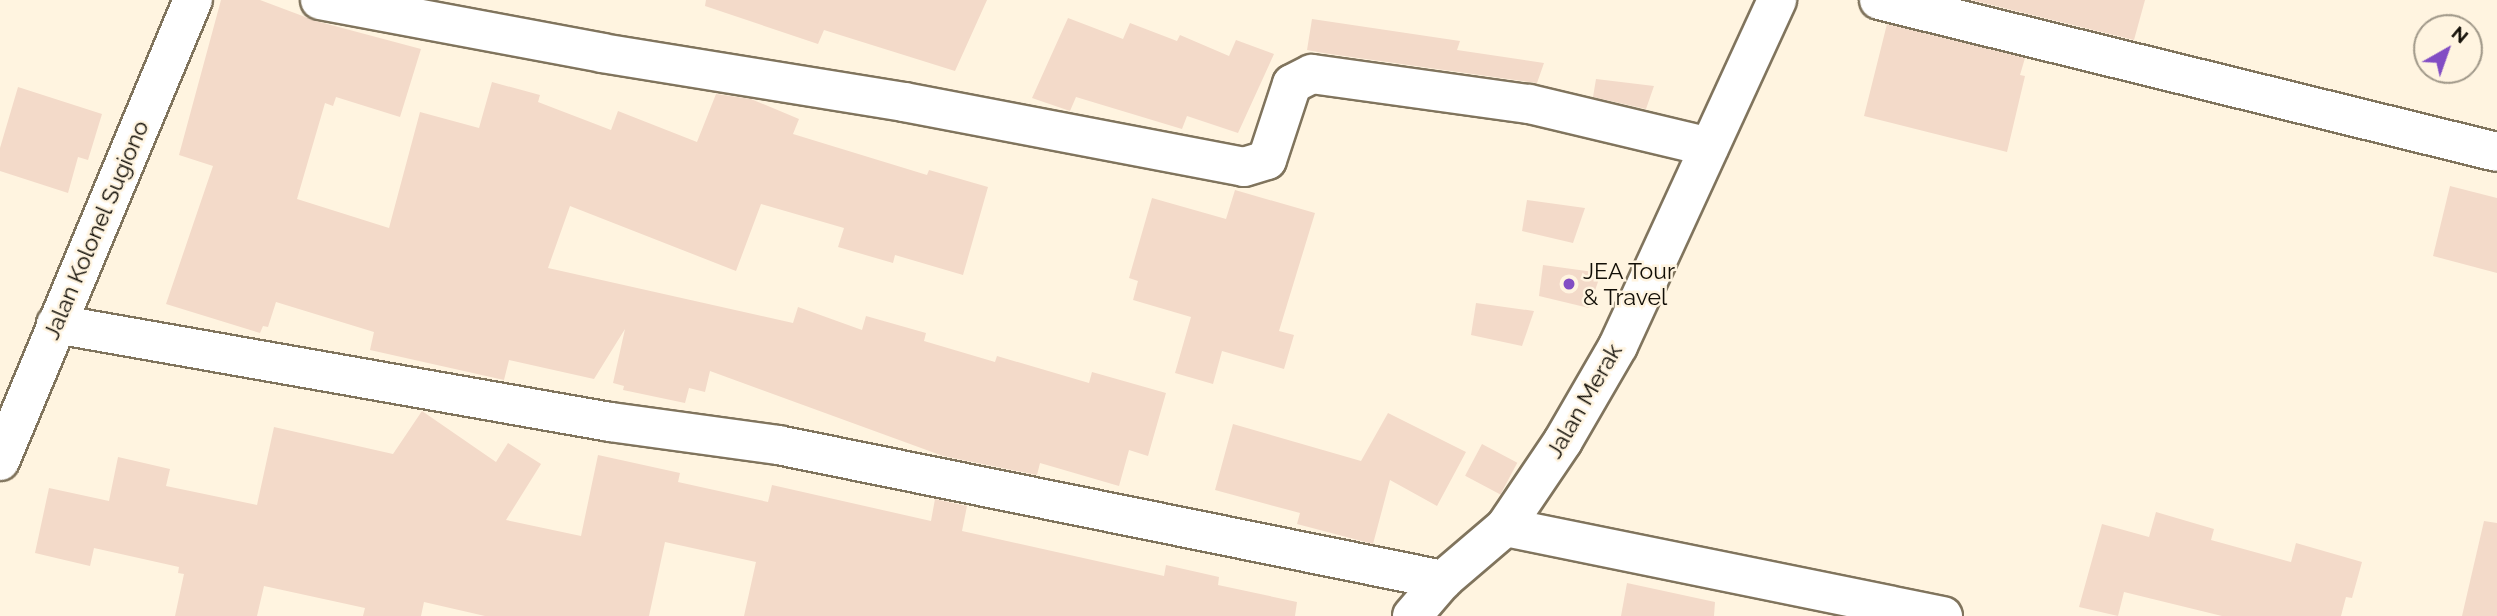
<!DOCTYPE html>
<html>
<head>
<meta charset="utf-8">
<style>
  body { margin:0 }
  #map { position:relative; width:2497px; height:616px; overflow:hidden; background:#fff4e0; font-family:Raleway,sans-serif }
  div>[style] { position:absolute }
  .building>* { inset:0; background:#f3dac9; transform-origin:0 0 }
  .roads { filter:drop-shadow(2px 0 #80745d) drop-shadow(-2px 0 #80745d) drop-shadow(0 2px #80745d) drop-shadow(0 -2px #80745d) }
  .minor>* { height:38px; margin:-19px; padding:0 19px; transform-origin:19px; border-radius:19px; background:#fff }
  .dots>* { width:19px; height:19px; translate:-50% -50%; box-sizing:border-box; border:4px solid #fff4e0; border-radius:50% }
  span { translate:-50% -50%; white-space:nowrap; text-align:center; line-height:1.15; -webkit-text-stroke:5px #fff4e0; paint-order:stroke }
  .street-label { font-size:23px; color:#120e06 }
  .poi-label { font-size:23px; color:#120e06 }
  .left { translate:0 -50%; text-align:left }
  .north { position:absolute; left:2413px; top:14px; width:70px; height:70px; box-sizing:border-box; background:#fff4e0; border:2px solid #a09889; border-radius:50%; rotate:40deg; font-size:19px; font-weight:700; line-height:28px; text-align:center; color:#120e06 }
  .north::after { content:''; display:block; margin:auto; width:24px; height:32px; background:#824dc4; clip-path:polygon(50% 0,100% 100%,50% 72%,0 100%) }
</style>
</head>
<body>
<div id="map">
  <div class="building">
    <div style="clip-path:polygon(221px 0,260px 0,316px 21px,421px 49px,400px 117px,336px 97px,333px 106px,325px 103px,297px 199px,389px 228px,420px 112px,479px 128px,492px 82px,540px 95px,538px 102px,611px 130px,618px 111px,697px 142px,716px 94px,751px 99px,799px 119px,793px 134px,927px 175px,929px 170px,988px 187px,963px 275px,895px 255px,893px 263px,838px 247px,844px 228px,761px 204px,736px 271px,570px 206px,548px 268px,793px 323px,798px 307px,862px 330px,866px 316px,926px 333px,924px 341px,995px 362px,997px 356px,1089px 383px,1092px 372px,1166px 393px,1148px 456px,1129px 450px,1119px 486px,1040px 463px,1037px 475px,943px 456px,710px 371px,705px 392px,689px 388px,685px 403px,623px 390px,624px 386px,613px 383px,625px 329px,594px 379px,509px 360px,504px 380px,370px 350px,374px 332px,276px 302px,268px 327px,263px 326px,260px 333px,166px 304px,213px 166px,179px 155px)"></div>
    <div style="clip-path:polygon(706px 0,987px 0,955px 71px,824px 30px,818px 44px,705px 6px)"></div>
    <div style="clip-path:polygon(1971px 0,2145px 0,2134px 40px)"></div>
    <div style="clip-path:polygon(1068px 18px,1123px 39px,1130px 23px,1177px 41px,1180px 35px,1229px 56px,1236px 40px,1274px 54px,1238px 133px,1187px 116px,1182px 129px,1076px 97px,1070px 111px,1032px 98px)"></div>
    <div style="clip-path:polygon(1312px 19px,1460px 41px,1457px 50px,1544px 63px,1537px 83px,1323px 53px,1307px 50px)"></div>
    <div style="clip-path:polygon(1887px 24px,2025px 58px,2020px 75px,2025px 76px,2007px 152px,1864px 116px)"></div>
    <div style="clip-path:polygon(1596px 79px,1654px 86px,1646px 109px,1593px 97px)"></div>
    <div style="clip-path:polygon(18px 87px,102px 114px,88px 160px,78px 157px,68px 193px,0 171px,0 148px)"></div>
    <div style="clip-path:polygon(2450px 186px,2497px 198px,2497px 273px,2433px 256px)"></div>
    <div style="clip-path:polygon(1235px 190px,1315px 213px,1279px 331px,1294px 335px,1284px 369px,1222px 351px,1213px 384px,1175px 373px,1191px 317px,1133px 300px,1138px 281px,1129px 278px,1152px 198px,1226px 219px)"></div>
    <div style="clip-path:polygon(1527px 200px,1585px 208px,1573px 243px,1522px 231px)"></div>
    <div style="clip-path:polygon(1543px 265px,1601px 273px,1589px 308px,1539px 296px)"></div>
    <div style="clip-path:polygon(1476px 303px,1534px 311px,1522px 346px,1471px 335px)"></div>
    <div style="clip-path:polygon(422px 411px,496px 462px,508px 443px,541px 464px,506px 520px,581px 536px,598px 455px,680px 473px,678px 482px,768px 502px,772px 485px,931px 521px,935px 499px,967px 506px,962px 531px,1164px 576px,1166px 565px,1219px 577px,1218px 585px,1297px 602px,1295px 616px,744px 616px,756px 562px,665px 542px,649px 616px,485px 616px,424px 602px,421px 616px,363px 616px,365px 608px,264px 586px,257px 616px,175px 616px,184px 574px,178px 573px,179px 567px,94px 548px,90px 566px,35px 553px,49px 488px,109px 501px,118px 457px,170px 469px,166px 486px,257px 505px,274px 427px,393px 454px)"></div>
    <div style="clip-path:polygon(1388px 413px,1466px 452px,1437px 506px,1390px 480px,1373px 544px,1297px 524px,1300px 513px,1215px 490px,1233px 424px,1361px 461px)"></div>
    <div style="left:1482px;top:444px;width:40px;height:36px;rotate:28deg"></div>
    <div style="clip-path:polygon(2156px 512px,2214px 529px,2211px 540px,2291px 562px,2296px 543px,2362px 562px,2352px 598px,2346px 597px,2341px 616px,2222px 616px,2124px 592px,2118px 616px,2079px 607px,2102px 524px,2149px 537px)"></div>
    <div style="clip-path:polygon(2484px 521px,2497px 523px,2497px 616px,2462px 616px)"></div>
    <div style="clip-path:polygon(1627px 583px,1715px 602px,1714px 616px,1621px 616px)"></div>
  </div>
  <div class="roads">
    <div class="minor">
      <div style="left:320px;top:0;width:287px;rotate:10.6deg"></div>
      <div style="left:602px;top:53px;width:306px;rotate:9.2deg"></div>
      <div style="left:904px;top:102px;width:346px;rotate:10.8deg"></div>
      <div style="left:1244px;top:167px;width:24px;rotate:-17deg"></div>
      <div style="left:1267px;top:160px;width:80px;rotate:-71.8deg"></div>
      <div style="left:1292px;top:84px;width:22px;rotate:-27deg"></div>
      <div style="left:1312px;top:74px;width:219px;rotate:7.9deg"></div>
      <div style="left:1529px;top:104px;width:185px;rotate:13.4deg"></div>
      <div style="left:1879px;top:0;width:636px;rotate:13.82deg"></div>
      <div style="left:56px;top:324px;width:563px;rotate:10.03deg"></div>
      <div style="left:610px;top:422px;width:170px;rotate:7.8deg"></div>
      <div style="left:778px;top:445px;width:679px;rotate:11.48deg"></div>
      <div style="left:0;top:461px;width:500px;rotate:-67.3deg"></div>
      <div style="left:1505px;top:527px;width:447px;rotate:11.5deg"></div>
      <div style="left:1412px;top:616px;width:48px;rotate:-49.3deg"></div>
      <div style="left:1443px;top:580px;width:82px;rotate:-40.5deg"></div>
      <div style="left:1505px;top:527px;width:104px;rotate:-56deg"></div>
      <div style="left:1563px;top:441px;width:110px;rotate:-59.9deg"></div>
      <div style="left:1618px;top:346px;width:381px;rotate:-65.3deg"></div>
    </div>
  </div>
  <div class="dots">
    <div style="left:1569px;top:284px;background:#824dc4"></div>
  </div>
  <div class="street-label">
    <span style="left:96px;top:230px;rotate:-67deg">Jalan Kolonel Sugiono</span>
    <span style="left:1584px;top:401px;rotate:-60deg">Jalan Merak</span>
  </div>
  <div class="poi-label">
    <span class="left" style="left:1583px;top:284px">JEA Tour<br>&amp; Travel</span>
  </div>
  <div class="north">N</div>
</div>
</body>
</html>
